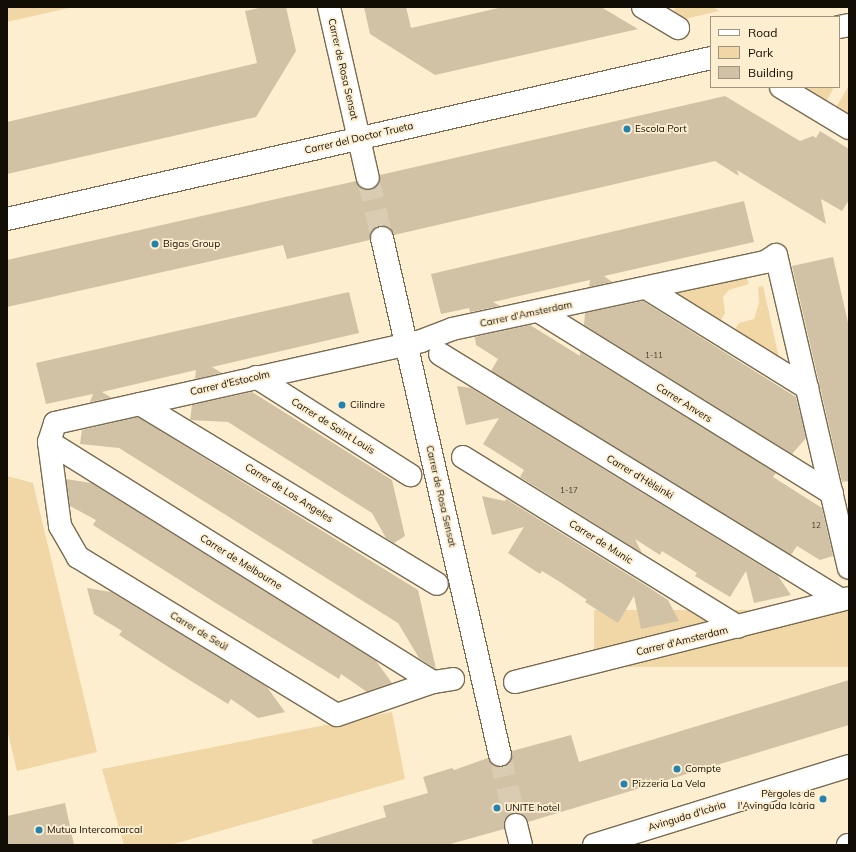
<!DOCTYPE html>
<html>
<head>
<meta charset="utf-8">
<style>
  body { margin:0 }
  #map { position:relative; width:856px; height:852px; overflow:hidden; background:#fdeed0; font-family:Mulish,sans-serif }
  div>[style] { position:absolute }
  .green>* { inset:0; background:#f1d7a5; transform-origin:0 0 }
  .building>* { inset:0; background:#d1c2a6 }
  .street-tunnel>* { height:22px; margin-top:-11px; transform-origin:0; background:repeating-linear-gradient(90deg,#daccb2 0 22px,transparent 0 33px) }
  .roads { filter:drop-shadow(1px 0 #786b51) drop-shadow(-1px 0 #786b51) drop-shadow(0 1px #786b51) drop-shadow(0 -1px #786b51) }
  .street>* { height:22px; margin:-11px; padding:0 11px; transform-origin:11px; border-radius:11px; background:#fff }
  .secondary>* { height:22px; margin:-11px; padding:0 11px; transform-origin:11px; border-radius:11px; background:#fff }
  .dots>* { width:11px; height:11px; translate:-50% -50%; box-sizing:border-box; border:2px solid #fdeed0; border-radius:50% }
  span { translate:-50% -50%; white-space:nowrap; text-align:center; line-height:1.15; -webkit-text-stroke:3.5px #fdeed0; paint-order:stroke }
  .number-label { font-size:8px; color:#423b2d }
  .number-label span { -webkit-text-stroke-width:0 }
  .street-label { font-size:10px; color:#130e05 }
  .poi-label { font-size:10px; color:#130e05 }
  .left { translate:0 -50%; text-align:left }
  .right { translate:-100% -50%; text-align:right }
  .frame { position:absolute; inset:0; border:8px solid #130e05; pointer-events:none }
  .legend { position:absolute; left:710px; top:16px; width:130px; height:72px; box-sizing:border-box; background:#fdeed0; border:1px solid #9f947f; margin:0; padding:5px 7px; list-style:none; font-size:12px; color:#130e05 }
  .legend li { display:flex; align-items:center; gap:8px; height:20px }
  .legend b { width:20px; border:1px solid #9f947f }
</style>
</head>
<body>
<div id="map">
  <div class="green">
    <div style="clip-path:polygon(7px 7px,73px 7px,7px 22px)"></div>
    <div style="clip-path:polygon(676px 7px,713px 7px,719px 11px,685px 19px,673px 12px)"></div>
    <div style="clip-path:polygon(798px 87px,834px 87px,825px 104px)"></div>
    <div style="clip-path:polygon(848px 87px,849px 88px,849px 118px,835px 109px)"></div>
    <div style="clip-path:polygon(747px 278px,749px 284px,729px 290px,723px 297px,725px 313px,718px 326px,679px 303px,675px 292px)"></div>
    <div style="clip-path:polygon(763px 286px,779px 358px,731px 335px,739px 323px,754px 319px,759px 303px,758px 287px)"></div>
    <div style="clip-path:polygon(7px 476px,33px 483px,97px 752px,17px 771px,7px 729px)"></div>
    <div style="left:849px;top:610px;width:57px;height:255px;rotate:90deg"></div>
    <div style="clip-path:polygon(392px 712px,405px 779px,170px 845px,124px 845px,102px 769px)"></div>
  </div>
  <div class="building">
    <div style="clip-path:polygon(264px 7px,286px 7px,296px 51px,256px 117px,7px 174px,7px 122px,257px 63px,245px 11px)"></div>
    <div style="clip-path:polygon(364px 7px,406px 7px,411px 28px,503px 7px,601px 7px,638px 29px,435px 75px,370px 34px)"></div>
    <div style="clip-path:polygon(725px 96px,800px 141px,813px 136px,816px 138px,820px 131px,849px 149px,849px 200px,842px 211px,821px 199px,826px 224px,737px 170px,739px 176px,715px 161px,394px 235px,386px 226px,379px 226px,373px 229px,370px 240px,287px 259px,283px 245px,7px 307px,7px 260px,356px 181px,364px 190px,371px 190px,380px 182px,380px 175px)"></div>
    <div style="clip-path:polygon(744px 201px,754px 242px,604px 276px,612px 282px,589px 287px,590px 280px,493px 302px,500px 306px,470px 312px,469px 308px,441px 314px,431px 274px)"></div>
    <div style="clip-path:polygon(833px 257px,849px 327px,849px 481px,842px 482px,792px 266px)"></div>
    <div style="clip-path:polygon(349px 292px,359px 333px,212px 367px,222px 373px,195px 379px,196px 370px,102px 392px,112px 398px,90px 402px,93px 394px,46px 404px,36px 363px)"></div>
    <div style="clip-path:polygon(643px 301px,796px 397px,806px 438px,792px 454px,584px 325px,585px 313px)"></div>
    <div style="clip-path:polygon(530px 325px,580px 356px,580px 352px,776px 473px,773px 477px,822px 508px,833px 556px,820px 560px,797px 546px,791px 555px,491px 371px,498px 359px,476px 345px,475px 337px)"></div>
    <div style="clip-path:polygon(457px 386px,471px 388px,778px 576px,791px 595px,754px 603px,746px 571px,730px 597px,695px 576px,697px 573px,662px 551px,660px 555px,635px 539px,642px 553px,520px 477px,524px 470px,483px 444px,499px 418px,466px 425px)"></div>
    <div style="clip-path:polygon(252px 392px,392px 480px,405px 536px,394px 543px,386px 538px,372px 513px,228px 422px,190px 420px,192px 405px)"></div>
    <div style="clip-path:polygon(138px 417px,418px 590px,436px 669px,419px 658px,398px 623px,119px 448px,80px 444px,82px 430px)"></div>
    <div style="clip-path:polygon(66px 479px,91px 483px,376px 661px,392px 683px,367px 692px,341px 674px,339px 679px,219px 605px,93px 525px,96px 520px,70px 506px)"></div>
    <div style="clip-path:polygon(482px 496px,505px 501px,506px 499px,642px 583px,668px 600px,679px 621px,641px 629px,634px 596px,618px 623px,585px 602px,587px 600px,560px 582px,542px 571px,540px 574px,508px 553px,524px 527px,492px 535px)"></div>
    <div style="clip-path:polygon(87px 588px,111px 592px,267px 687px,285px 712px,258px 718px,231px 699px,228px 704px,170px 668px,119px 635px,122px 631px,94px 614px)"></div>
    <div style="clip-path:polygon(849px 680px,849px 725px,528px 822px,520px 813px,513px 813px,504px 821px,504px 829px,447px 845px,313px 845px,312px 840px,386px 817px,383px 806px,428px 793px,423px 777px,452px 768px,454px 770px,488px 758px,496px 767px,503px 767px,512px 759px,512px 751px,571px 735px,579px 762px)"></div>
    <div style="clip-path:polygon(65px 803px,74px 845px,7px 845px,7px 816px)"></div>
  </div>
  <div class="street-tunnel">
    <div style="left:368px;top:178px;width:62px;rotate:76.9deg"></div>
    <div style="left:500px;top:755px;width:72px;rotate:77.1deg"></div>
  </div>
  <div class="roads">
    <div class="street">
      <div style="left:329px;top:7px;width:175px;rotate:77.2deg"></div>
      <div style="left:643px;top:7px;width:41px;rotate:31deg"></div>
      <div style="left:839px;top:27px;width:10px;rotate:-11deg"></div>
      <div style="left:781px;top:87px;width:79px;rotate:31.1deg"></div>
      <div style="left:7px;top:219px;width:722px;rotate:-12.88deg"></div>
      <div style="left:382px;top:238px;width:530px;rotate:77.14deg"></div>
      <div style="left:646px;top:288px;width:190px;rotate:31.8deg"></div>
      <div style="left:538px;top:311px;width:346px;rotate:31.8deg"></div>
      <div style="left:440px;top:354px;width:470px;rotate:31.5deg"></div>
      <div style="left:256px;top:377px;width:183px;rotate:32.5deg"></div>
      <div style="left:140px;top:404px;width:347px;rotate:31.2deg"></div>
      <div style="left:49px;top:442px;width:85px;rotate:82.5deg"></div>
      <div style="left:60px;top:526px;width:36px;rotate:60deg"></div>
      <div style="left:78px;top:557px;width:303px;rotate:31.4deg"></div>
      <div style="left:337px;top:715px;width:102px;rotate:-19deg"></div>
      <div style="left:463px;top:457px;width:323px;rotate:31.7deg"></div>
      <div style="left:453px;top:679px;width:20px;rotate:171deg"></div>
      <div style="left:433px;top:682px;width:453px;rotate:-148deg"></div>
      <div style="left:49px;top:442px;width:20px;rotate:-72deg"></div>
      <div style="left:55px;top:423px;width:375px;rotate:-12.6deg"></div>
      <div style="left:421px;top:341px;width:33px;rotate:-21deg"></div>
      <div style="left:452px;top:329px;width:320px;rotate:-12.1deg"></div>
      <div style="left:765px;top:262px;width:13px;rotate:-32deg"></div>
      <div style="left:776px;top:255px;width:321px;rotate:76.9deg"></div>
      <div style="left:515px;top:682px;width:344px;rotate:-14.1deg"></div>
      <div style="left:516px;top:825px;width:21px;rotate:76deg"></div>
    </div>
    <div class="secondary">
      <div style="left:594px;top:845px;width:267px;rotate:-17.2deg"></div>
      <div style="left:848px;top:845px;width:1px"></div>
    </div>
  </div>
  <div class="dots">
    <div style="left:627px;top:129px;background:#2383af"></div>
    <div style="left:155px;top:244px;background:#2383af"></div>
    <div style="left:342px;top:405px;background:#2383af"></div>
    <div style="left:677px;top:769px;background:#2383af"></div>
    <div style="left:624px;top:784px;background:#2383af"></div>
    <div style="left:823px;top:799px;background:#2383af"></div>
    <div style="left:497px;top:808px;background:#2383af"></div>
    <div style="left:39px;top:830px;background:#2383af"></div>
  </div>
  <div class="number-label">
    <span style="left:654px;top:356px">1-11</span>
    <span style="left:569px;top:491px">1-17</span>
    <span style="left:816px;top:526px">12</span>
  </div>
  <div class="street-label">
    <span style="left:343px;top:69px;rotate:77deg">Carrer de Rosa Sensat</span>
    <span style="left:359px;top:138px;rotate:-13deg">Carrer del Doctor Trueta</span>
    <span style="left:526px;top:314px;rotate:-12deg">Carrer d'Amsterdam</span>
    <span style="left:230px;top:383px;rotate:-13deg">Carrer d'Estocolm</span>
    <span style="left:684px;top:403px;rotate:32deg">Carrer Anvers</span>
    <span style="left:333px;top:426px;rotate:32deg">Carrer de Saint Louis</span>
    <span style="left:640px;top:477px;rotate:31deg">Carrer d'Hèlsinki</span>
    <span style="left:289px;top:493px;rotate:32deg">Carrer de Los Angeles</span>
    <span style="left:441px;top:496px;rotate:77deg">Carrer de Rosa Sensat</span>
    <span style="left:601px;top:542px;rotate:32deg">Carrer de Munic</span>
    <span style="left:241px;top:562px;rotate:32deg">Carrer de Melbourne</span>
    <span style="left:199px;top:631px;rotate:31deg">Carrer de Seúl</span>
    <span style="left:682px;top:641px;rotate:-14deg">Carrer d'Amsterdam</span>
    <span style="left:687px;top:816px;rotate:-17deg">Avinguda d'Icària</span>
  </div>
  <div class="poi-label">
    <span class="left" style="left:635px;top:129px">Escola Port</span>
    <span class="left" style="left:163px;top:244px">Bigas Group</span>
    <span class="left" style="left:350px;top:405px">Cilindre</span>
    <span class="left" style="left:685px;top:769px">Compte</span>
    <span class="left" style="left:632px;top:784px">Pizzeria La Vela</span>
    <span class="right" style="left:815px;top:799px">Pèrgoles de<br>l'Avinguda Icària</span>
    <span class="left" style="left:505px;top:808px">UNITE hotel</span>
    <span class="left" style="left:47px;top:830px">Mutua Intercomarcal</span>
  </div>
  <div class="frame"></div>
  <ul class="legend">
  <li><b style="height:5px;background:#fff"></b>Road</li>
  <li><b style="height:11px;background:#f1d7a5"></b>Park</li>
  <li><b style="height:11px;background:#d1c2a6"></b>Building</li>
  </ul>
</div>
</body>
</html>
